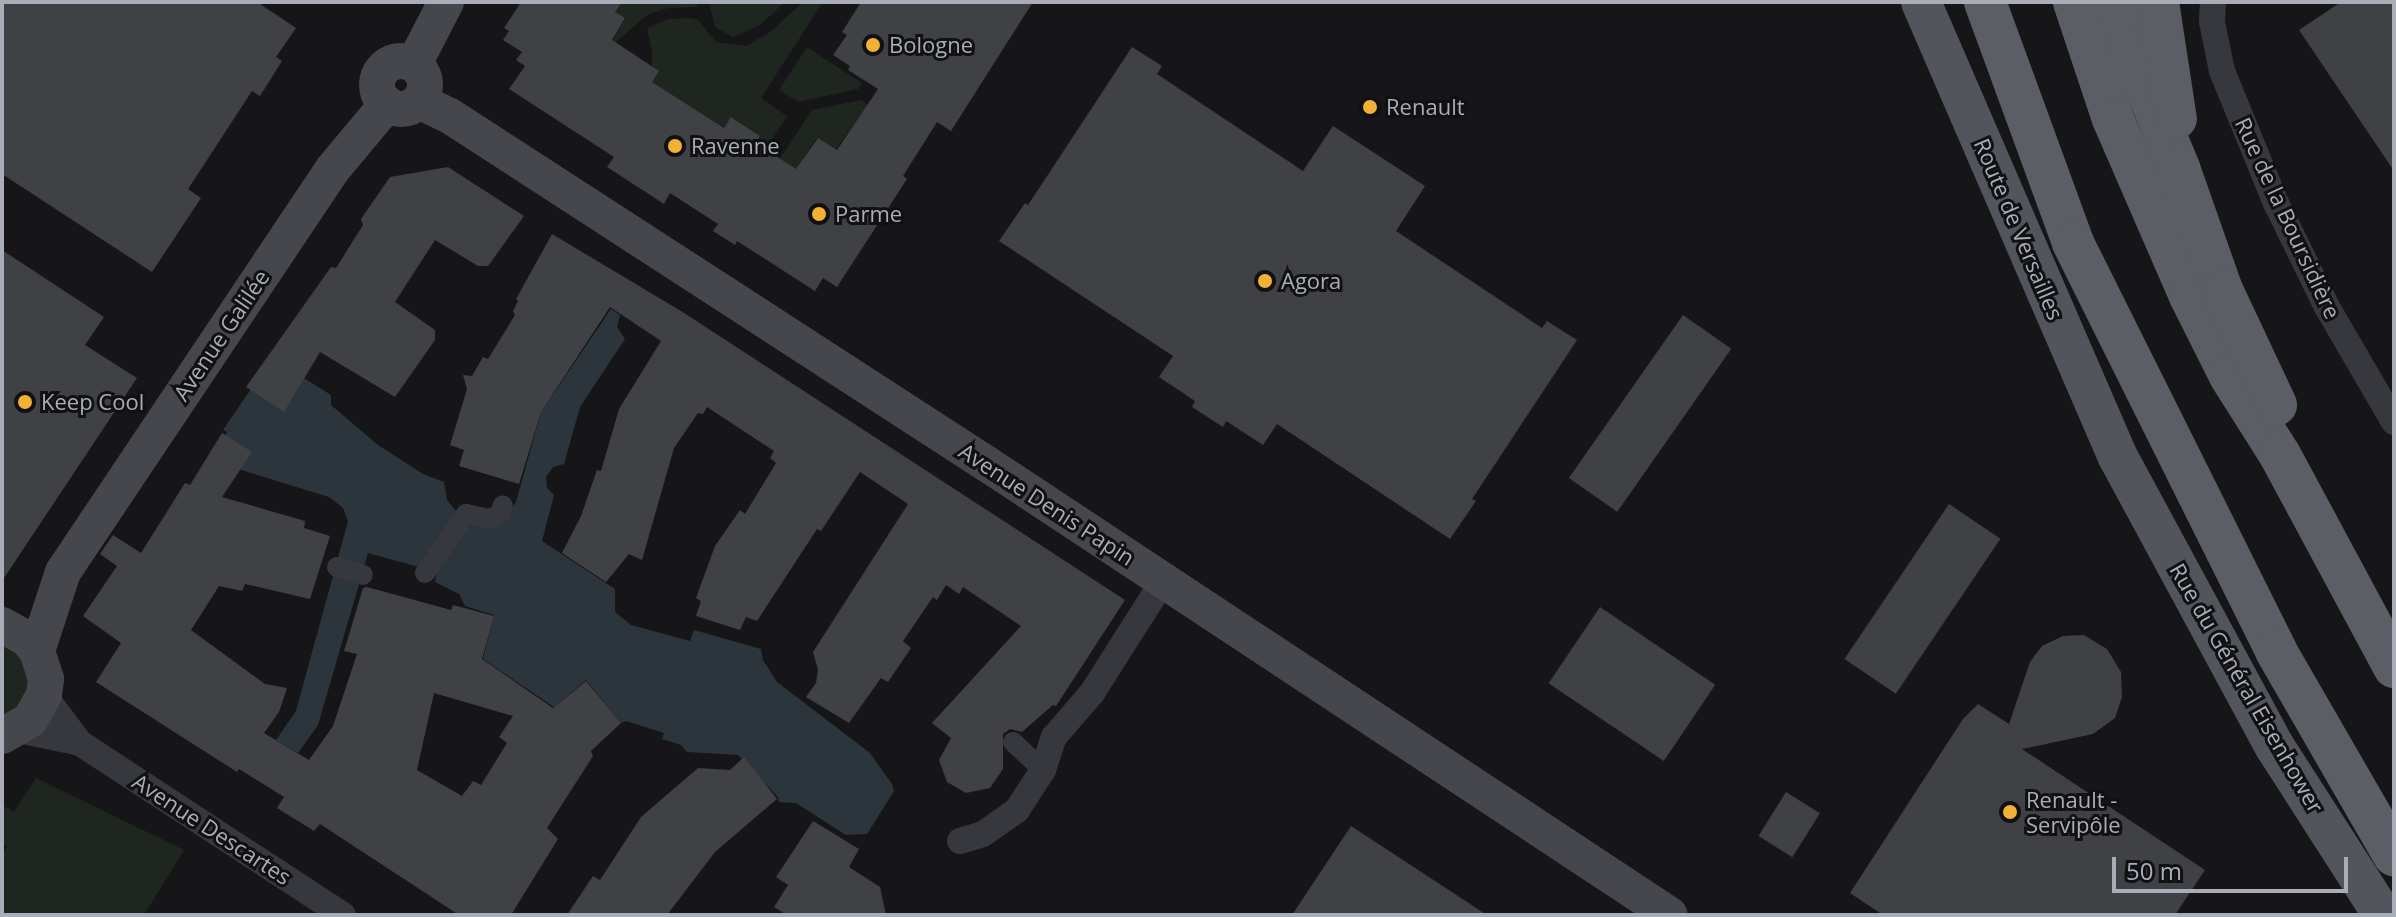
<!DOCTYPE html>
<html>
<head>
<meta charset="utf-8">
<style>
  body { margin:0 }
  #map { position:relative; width:2396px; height:917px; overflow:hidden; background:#161618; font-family:"Open Sans",sans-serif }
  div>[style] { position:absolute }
  .green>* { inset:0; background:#1e261f }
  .water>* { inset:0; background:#2c353c }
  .building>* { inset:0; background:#404145; transform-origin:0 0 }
  .pedestrian>* { height:20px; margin:-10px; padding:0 10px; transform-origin:10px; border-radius:10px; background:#37383d }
  .minor>* { height:26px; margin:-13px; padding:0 13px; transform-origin:13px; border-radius:13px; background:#37383d }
  .secondary>* { height:36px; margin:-18px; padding:0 18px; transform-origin:18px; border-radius:18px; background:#45474d }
  .secondary>.ring { margin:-18px; padding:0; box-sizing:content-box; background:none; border:36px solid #45474d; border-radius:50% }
  .primary>* { height:40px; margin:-20px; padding:0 20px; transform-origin:20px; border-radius:20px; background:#53555c }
  .trunk>* { height:42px; margin:-21px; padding:0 21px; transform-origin:21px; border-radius:21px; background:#5b5e65 }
  .dots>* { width:22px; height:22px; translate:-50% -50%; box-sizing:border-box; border:4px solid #111113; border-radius:50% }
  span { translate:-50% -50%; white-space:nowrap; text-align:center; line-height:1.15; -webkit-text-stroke:6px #111113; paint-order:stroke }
  .poi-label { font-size:22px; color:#a8adb8 }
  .left { translate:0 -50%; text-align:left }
  .street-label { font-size:22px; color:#a8adb8 }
  .frame { position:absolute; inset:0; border:4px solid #a8adb8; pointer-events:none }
  .scale { position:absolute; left:2112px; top:857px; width:236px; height:36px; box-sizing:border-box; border:4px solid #a8adb8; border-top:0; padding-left:10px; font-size:24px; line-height:28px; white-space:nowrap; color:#a8adb8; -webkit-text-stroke:6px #111113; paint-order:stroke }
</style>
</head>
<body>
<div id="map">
  <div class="green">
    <div style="clip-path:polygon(622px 2px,697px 2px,697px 7px,668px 8px,647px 15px,615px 43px,612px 41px,625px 19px,615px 12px)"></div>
    <div style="clip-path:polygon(709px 2px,785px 2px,760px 25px,733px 37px,715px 27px)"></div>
    <div style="clip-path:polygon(803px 2px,823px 2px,761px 98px,787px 116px,728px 208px,714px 200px,760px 136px,732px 117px,724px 128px,652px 82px,652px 52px,647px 28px,668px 19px,691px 18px,698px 20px,716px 42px,746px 46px,770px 32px)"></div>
    <div style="clip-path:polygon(807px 47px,862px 83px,858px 89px,798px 102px,779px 90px)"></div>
    <div style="clip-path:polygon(861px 100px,868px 105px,836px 149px,817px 138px,803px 158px,811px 164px,758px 192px,812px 110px)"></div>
    <div style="clip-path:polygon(2px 644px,22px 658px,28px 670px,27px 699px,2px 721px)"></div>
    <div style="clip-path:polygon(36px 778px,184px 850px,144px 915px,2px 915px,2px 855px,7px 847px,2px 843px,2px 805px,14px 812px)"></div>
  </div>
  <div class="water">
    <div style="clip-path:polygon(611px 309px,620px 315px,617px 327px,625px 339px,580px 407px,564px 464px,553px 467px,546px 477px,547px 488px,554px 495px,542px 541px,615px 589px,615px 612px,631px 625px,690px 641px,694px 630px,761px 649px,763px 660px,777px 682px,870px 753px,892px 784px,894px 791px,867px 834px,846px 835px,796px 803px,779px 802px,778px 797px,738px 755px,687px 752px,681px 745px,662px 739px,664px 733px,626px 721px,621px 723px,586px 680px,554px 707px,483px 659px,494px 615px,465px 606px,459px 594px,435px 582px,437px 572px,368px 553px,318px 725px,298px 753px,276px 740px,296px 711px,348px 521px,343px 508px,329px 497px,209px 460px,227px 432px,223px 430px,272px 358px,331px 395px,331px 405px,378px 445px,423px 474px,444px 482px,447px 500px,456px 511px,506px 517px,516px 502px,541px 412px)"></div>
  </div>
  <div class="building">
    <div style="clip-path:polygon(2px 2px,257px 2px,296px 28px,276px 57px,282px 61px,260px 96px,252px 91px,188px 189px,201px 198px,152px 272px,2px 174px)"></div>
    <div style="clip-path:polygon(521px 2px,622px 2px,615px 12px,625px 18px,612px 40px,659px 71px,652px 82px,724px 128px,731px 117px,760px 136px,756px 143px,796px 169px,818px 138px,837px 150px,878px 89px,848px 70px,850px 66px,833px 55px,847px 35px,842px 32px,861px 2px,1033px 2px,951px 131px,937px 122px,903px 176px,907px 179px,837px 287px,823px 278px,815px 291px,737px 241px,735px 245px,713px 231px,718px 224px,670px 193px,664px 204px,607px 167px,614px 157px,509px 89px,525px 66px,516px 60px,522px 52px,503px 40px,509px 31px,504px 28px)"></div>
    <div style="clip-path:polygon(2341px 2px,2394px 2px,2394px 171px,2299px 30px)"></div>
    <div style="clip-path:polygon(1132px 47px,1162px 66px,1157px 74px,1303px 171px,1333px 126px,1399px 169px,1425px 186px,1396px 231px,1542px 328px,1547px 321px,1577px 340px,1472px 499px,1476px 501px,1450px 539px,1277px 424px,1263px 445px,1226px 421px,1223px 427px,1192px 407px,1195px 401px,1159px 377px,1173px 356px,999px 241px,1025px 203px,1028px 205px)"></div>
    <div style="clip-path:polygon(448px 167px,524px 216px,488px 266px,478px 266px,435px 240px,395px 302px,435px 330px,435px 340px,395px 397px,320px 352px,284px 412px,246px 387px,331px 267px,336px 268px,363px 225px,361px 219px,390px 177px)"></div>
    <div style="clip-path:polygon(552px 234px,681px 311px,1125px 600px,1056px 706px,1053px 705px,1022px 732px,1010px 729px,1003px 734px,1003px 769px,990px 788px,966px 793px,947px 782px,939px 760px,951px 738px,932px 723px,1021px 626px,963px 587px,959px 594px,946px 585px,937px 600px,933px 597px,903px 641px,911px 648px,888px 682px,881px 678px,849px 723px,806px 697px,816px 683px,818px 670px,813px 652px,908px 504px,860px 472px,821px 531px,817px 529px,757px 621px,746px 617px,740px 630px,696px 616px,701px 601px,696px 598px,715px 546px,740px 510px,745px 514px,776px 463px,770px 458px,774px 451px,707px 407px,703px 414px,698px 413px,674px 448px,642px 560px,629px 554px,606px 582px,562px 553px,581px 516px,597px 470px,601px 471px,619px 409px,661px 341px,610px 307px,541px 412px,519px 484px,459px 466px,464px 450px,450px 445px,467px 389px,463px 375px,472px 376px,483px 357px,488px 359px,515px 315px,513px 311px,518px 301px,516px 299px)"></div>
    <div style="clip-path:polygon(2px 250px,104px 317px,85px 345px,137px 378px,2px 581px)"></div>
    <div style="left:1683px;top:315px;width:59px;height:199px;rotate:35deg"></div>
    <div style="clip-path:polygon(evenodd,222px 433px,252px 452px,222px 497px,305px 521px,304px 528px,330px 536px,310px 599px,245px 584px,242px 591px,219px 586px,191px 630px,265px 684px,287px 688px,279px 712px,264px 733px,309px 760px,333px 726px,357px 654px,344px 651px,363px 588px,367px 587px,451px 610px,453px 605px,494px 616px,482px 659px,553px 708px,586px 681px,621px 723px,591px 751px,593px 756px,547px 828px,558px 839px,511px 915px,459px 915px,320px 824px,314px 831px,277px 808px,284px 797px,239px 769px,237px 772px,96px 682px,121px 643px,83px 616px,117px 566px,100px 554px,113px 535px,141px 553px,185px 483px,190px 485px,222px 433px,434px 693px,513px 716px,499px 737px,507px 743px,481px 785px,473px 781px,462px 796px,417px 770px,434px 693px)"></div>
    <div style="left:1949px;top:504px;width:62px;height:187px;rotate:34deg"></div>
    <div style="left:1600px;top:607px;width:139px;height:92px;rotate:34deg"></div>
    <div style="clip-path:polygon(2084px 635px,2107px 649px,2121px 672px,2122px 697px,2115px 718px,2093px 734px,2022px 749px,2205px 870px,2175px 915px,1883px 915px,1850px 893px,1963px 719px,1978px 704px,2009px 724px,2030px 662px,2042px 646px,2063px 636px)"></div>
    <div style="clip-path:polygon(744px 757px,777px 799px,715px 852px,667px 915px,567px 915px,593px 876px,600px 880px,641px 817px,698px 768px,730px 770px)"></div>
    <div style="left:1786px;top:792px;width:40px;height:52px;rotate:32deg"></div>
    <div style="clip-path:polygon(813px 821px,859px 849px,849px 867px,880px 887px,886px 915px,787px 915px,774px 907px,788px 885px,776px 877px)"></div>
    <div style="clip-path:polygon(1351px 826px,1487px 915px,1292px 915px)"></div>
  </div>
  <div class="pedestrian">
    <div style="left:337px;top:567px;width:27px;rotate:17deg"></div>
    <div style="left:425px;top:573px;width:72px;rotate:-55.2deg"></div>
    <div style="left:466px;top:514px;width:25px;rotate:12deg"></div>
    <div style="left:490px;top:519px;width:11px;rotate:-27deg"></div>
    <div style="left:500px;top:514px;width:9px;rotate:-72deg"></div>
    <div style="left:1013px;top:742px;width:41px;rotate:43deg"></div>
  </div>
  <div class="minor">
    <div style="left:2213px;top:2px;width:20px;rotate:93deg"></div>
    <div style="left:2212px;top:22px;width:50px;rotate:78.5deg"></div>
    <div style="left:2222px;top:71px;width:143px;rotate:67.8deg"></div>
    <div style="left:2276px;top:203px;width:116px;rotate:63.9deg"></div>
    <div style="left:2327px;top:307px;width:133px;rotate:59.8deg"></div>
    <div style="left:44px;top:695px;width:60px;rotate:53.1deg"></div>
    <div style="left:80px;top:743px;width:314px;rotate:33.2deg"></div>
    <div style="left:18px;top:730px;width:63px;rotate:11.8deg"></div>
    <div style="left:960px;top:841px;width:24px;rotate:-17deg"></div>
    <div style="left:983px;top:834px;width:42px;rotate:-35.2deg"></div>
    <div style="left:1017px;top:810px;width:48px;rotate:-57deg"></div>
    <div style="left:1043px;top:770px;width:35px;rotate:-72deg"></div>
    <div style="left:1054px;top:737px;width:58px;rotate:-49.2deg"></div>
    <div style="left:1092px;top:693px;width:114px;rotate:-57.6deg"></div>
  </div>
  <div class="secondary">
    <div class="ring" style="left:377px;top:61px;width:12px;height:12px"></div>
    <div style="left:414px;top:64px;width:70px;rotate:-62.7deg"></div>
    <div style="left:419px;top:101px;width:34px;rotate:26deg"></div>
    <div style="left:450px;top:116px;width:640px;rotate:32.95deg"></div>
    <div style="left:987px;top:464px;width:818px;rotate:33.44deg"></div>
    <div style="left:2px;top:625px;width:29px;rotate:29deg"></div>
    <div style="left:27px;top:639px;width:16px;rotate:50deg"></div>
    <div style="left:37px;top:651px;width:29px;rotate:72deg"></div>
    <div style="left:46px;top:679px;width:16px;rotate:97deg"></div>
    <div style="left:44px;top:695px;width:29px;rotate:119deg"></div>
    <div style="left:30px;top:720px;width:32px;rotate:150deg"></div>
    <div style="left:37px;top:651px;width:83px;rotate:-71.8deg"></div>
    <div style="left:63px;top:572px;width:484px;rotate:-56.2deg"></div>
    <div style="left:332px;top:170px;width:86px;rotate:-50.2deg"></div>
  </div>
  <div class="primary">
    <div style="left:1921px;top:2px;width:496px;rotate:66.6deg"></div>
    <div style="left:2118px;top:457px;width:330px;rotate:61.6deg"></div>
    <div style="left:2275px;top:747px;width:200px;rotate:57.3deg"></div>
  </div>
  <div class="trunk">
    <div style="left:1985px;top:2px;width:257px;rotate:69.9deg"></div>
    <div style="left:2073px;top:243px;width:456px;rotate:63.5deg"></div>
    <div style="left:2276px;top:651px;width:236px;rotate:60deg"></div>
    <div style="left:2074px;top:2px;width:123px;rotate:71.6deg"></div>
    <div style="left:2113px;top:119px;width:193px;rotate:66.5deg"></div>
    <div style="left:2190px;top:296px;width:89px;rotate:63.4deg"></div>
    <div style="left:2230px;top:376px;width:93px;rotate:57.7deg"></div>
    <div style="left:2280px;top:455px;width:241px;rotate:61.7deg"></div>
    <div style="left:2117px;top:2px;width:52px;rotate:74.4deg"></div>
    <div style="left:2131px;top:52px;width:126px;rotate:67.5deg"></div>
    <div style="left:2179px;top:168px;width:129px;rotate:70.6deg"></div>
    <div style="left:2222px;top:290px;width:127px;rotate:64.8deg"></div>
    <div style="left:2158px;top:2px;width:118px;rotate:81.3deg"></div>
  </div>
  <div class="dots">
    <div style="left:873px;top:45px;background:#f2b134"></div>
    <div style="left:1370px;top:107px;background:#f2b134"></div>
    <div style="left:675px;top:146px;background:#f2b134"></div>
    <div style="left:819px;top:214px;background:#f2b134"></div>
    <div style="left:1265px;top:281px;background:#f2b134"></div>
    <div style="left:25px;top:402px;background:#f2b134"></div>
    <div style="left:2010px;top:812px;background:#f2b134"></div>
  </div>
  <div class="poi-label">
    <span class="left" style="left:889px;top:45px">Bologne</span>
    <span class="left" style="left:1386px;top:107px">Renault</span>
    <span class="left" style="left:691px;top:146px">Ravenne</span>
    <span class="left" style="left:835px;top:214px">Parme</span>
    <span class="left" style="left:1281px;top:281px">Agora</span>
    <span class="left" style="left:41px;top:402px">Keep Cool</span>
    <span class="left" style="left:2026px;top:812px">Renault -<br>Servipôle</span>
  </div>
  <div class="street-label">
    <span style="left:2288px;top:218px;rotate:65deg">Rue de la Boursidière</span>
    <span style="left:2019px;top:229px;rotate:67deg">Route de Versailles</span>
    <span style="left:221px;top:335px;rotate:-56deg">Avenue Galilée</span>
    <span style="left:1047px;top:504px;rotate:33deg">Avenue Denis Papin</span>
    <span style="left:2247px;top:688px;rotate:60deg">Rue du Général Eisenhower</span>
    <span style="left:212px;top:829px;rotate:33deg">Avenue Descartes</span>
  </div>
  <div class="frame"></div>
  <div class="scale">50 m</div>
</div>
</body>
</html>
